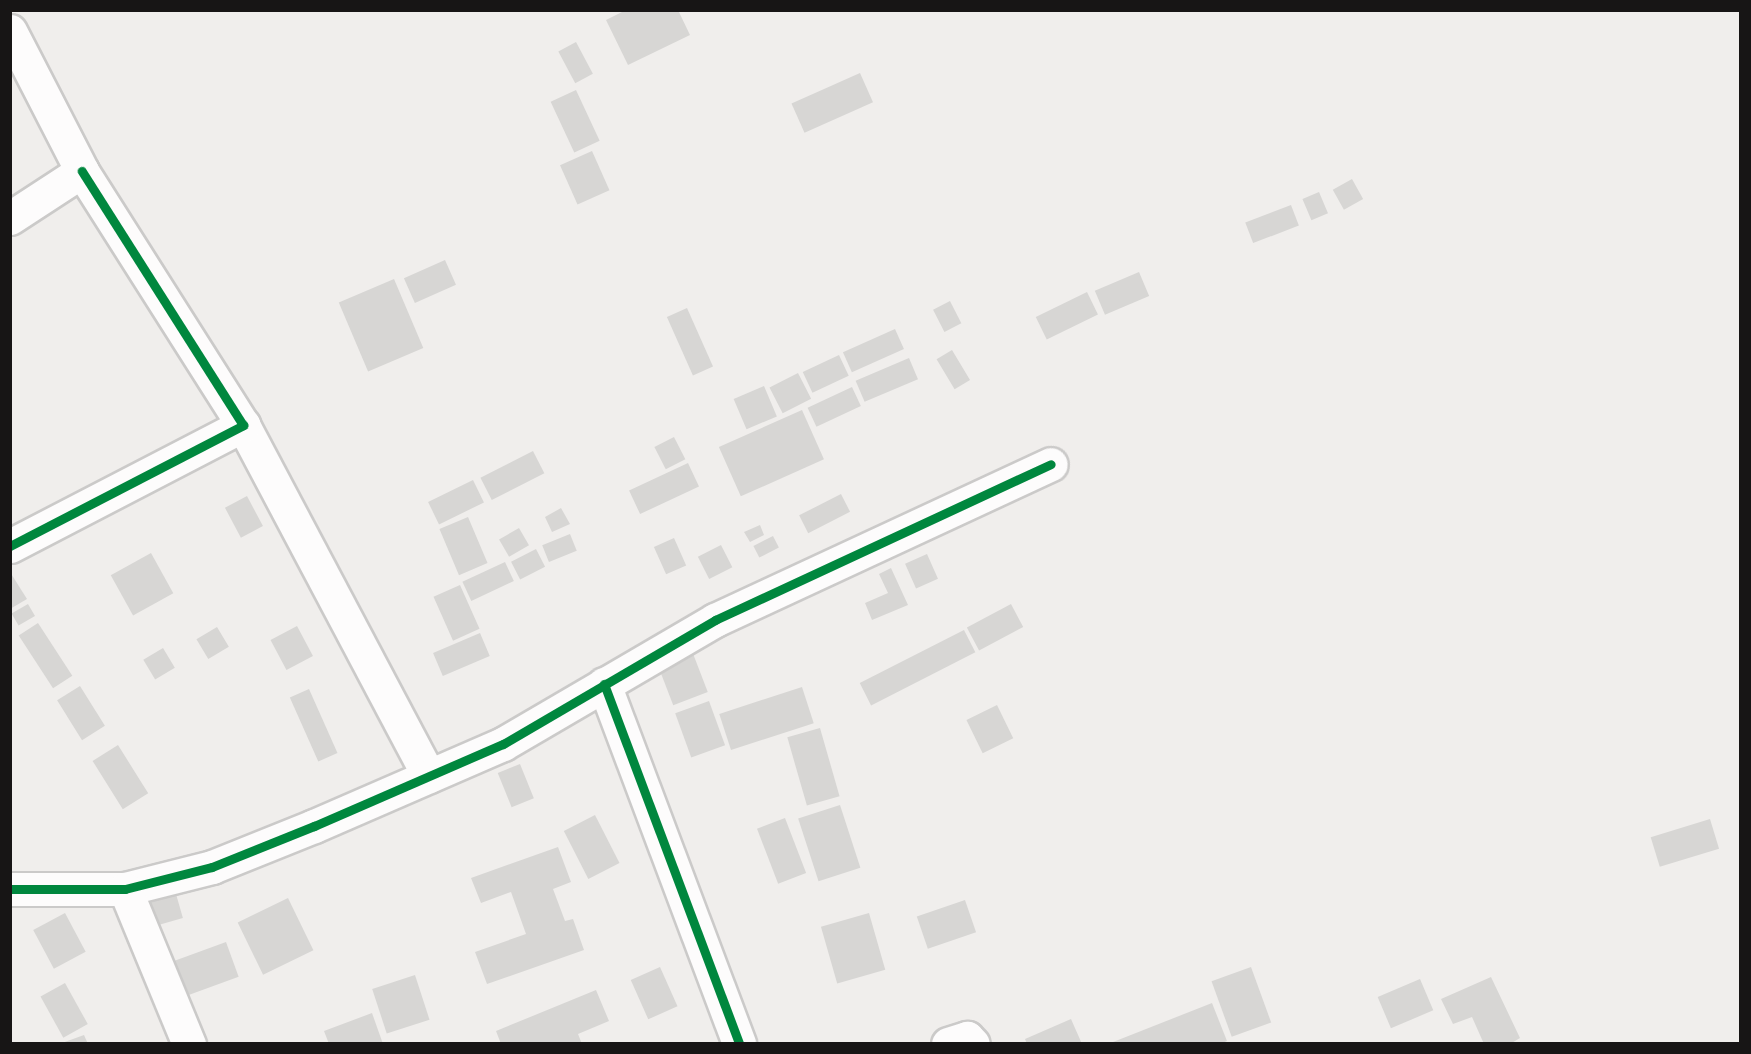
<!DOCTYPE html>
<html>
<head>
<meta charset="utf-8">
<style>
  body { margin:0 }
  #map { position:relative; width:1751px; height:1054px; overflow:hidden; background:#f0eeec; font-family:Commissioner,sans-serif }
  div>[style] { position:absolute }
  .building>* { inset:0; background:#d7d6d4; transform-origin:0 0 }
  .roads { filter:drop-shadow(2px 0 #cbcac9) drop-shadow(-2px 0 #cbcac9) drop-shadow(0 2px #cbcac9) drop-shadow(0 -2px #cbcac9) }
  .minor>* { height:33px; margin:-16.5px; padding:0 16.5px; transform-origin:16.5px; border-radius:16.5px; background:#fdfcfc }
  .cycleway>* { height:9px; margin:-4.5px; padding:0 4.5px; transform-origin:4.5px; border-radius:4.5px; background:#00873e }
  span { translate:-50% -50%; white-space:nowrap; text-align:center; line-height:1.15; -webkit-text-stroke:5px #f1edeb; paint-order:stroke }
  .frame { position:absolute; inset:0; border:12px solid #171515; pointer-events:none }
</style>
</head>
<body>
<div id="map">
  <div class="building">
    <div style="clip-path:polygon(626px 10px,678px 10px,690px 35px,628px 65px,606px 20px)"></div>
    <div style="left:576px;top:42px;width:36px;height:20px;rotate:62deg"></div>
    <div style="left:860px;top:73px;width:32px;height:75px;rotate:66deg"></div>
    <div style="left:576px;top:90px;width:56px;height:28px;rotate:65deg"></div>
    <div style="left:592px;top:151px;width:43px;height:35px;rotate:66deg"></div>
    <div style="left:1352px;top:179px;width:23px;height:22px;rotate:61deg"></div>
    <div style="left:1319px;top:192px;width:23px;height:18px;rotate:67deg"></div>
    <div style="left:1291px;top:205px;width:22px;height:49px;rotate:69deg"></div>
    <div style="left:445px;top:260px;width:27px;height:45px;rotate:66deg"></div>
    <div style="left:1139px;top:272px;width:26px;height:48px;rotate:67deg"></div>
    <div style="left:394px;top:279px;width:75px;height:60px;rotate:67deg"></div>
    <div style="left:1087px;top:292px;width:25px;height:57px;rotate:64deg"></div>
    <div style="left:950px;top:301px;width:25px;height:19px;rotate:63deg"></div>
    <div style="left:687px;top:308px;width:64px;height:22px;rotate:66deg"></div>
    <div style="left:895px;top:329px;width:22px;height:57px;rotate:66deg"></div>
    <div style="left:952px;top:350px;width:35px;height:18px;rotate:59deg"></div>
    <div style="left:839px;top:355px;width:23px;height:40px;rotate:65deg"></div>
    <div style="left:909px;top:358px;width:23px;height:58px;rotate:67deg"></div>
    <div style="left:798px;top:373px;width:29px;height:32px;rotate:63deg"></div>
    <div style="left:764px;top:386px;width:33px;height:33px;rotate:67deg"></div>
    <div style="left:852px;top:387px;width:21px;height:49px;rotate:65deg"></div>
    <div style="left:802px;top:410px;width:54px;height:91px;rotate:66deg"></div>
    <div style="left:674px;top:437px;width:25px;height:22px;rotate:63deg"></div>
    <div style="left:533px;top:451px;width:25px;height:59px;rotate:63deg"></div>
    <div style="left:688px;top:463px;width:26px;height:65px;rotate:65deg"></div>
    <div style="left:473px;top:480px;width:25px;height:50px;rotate:64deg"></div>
    <div style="left:841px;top:494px;width:20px;height:47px;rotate:63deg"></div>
    <div style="left:247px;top:496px;width:34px;height:25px;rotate:62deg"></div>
    <div style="clip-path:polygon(561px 508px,570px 524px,552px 532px,545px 517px)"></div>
    <div style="left:468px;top:517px;width:50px;height:31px;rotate:67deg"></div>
    <div style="clip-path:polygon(760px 525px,764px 535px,750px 542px,744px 532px)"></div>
    <div style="left:519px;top:528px;width:20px;height:23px;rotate:60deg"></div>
    <div style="left:570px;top:534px;width:18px;height:30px;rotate:68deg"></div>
    <div style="left:773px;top:536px;width:13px;height:22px;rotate:63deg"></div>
    <div style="left:674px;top:538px;width:30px;height:22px;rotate:66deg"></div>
    <div style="left:721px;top:545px;width:25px;height:26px;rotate:63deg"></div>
    <div style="left:536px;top:549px;width:20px;height:28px;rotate:63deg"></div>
    <div style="left:151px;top:553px;width:46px;height:46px;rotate:61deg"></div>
    <div style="left:927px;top:554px;width:27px;height:24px;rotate:66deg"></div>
    <div style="left:505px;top:562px;width:21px;height:47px;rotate:65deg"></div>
    <div style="clip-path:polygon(891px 568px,908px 605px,872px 620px,865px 603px,888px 593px,879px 574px)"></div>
    <div style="clip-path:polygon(10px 572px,27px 599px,10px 609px)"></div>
    <div style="left:460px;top:585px;width:48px;height:29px;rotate:66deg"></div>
    <div style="left:28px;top:604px;width:14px;height:19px;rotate:60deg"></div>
    <div style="left:1011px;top:604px;width:26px;height:50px;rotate:62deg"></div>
    <div style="left:38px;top:623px;width:63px;height:23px;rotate:57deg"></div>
    <div style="left:297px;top:626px;width:34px;height:30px;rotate:62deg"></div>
    <div style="left:217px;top:627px;width:23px;height:24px;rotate:59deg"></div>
    <div style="left:964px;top:630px;width:25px;height:117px;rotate:63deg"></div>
    <div style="left:480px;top:633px;width:25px;height:51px;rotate:67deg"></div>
    <div style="left:163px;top:648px;width:23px;height:23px;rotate:59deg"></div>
    <div style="left:692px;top:651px;width:44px;height:37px;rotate:69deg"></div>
    <div style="left:80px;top:686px;width:47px;height:27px;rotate:58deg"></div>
    <div style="left:802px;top:687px;width:38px;height:87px;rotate:72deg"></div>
    <div style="left:309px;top:689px;width:70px;height:21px;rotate:66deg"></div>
    <div style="left:709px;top:701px;width:47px;height:36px;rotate:70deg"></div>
    <div style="left:997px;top:705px;width:37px;height:34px;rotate:64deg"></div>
    <div style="left:820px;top:728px;width:71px;height:34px;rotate:74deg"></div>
    <div style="left:118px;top:745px;width:57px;height:30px;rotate:58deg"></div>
    <div style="left:520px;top:764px;width:37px;height:24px;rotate:68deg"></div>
    <div style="left:840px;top:805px;width:66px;height:44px;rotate:72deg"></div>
    <div style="left:595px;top:815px;width:54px;height:35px;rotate:63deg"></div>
    <div style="left:785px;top:818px;width:59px;height:30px;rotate:69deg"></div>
    <div style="left:1710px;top:819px;width:31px;height:62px;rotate:73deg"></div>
    <div style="clip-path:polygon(558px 847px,571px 882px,553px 889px,565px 921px,573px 919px,584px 950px,487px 984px,475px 952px,526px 934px,511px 892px,481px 903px,471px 878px)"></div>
    <div style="left:176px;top:894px;width:25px;height:30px;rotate:74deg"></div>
    <div style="left:288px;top:898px;width:58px;height:56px;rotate:64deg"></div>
    <div style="left:965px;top:900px;width:34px;height:51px;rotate:71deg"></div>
    <div style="left:65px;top:913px;width:44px;height:36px;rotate:62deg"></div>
    <div style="left:869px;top:913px;width:59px;height:50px;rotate:74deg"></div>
    <div style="left:226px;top:942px;width:37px;height:59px;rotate:70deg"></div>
    <div style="left:660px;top:967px;width:43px;height:32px;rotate:66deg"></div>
    <div style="left:1251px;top:967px;width:59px;height:42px;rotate:70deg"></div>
    <div style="left:415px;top:975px;width:47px;height:45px;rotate:72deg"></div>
    <div style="clip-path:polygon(1491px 977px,1520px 1038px,1510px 1044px,1484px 1044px,1472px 1017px,1453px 1024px,1441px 999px)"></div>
    <div style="left:1420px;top:979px;width:34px;height:46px;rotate:67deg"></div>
    <div style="left:65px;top:983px;width:47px;height:28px;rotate:61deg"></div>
    <div style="clip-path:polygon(596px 990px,609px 1021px,578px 1034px,582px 1044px,501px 1044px,496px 1031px)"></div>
    <div style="clip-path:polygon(1212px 1003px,1227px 1041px,1220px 1044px,1108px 1044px)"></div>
    <div style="clip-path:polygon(372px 1013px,383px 1044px,329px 1044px,324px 1031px)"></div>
    <div style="clip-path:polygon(1071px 1019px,1082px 1044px,1027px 1044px,1025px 1039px)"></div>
    <div style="clip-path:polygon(84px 1035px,88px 1044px,62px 1044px,62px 1043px)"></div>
  </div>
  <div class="roads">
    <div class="minor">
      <div style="left:10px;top:31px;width:157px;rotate:62.8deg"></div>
      <div style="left:82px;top:171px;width:86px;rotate:146.9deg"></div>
      <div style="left:243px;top:425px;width:397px;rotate:62.1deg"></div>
      <div style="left:10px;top:546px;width:263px;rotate:-27.4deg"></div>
      <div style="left:243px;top:425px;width:301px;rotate:-122.4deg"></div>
      <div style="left:604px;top:684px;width:384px;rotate:69.4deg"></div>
      <div style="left:10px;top:889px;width:115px"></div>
      <div style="left:125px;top:889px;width:90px;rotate:-14.2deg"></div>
      <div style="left:212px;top:867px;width:110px;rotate:-21.9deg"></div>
      <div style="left:314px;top:826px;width:206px;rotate:-23.5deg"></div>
      <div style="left:503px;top:744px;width:246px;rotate:-30.3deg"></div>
      <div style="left:715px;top:620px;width:370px;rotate:-24.9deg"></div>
      <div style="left:125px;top:889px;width:168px;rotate:67.6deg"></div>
      <div style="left:948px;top:1044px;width:20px;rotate:-18deg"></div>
      <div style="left:967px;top:1038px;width:8px;rotate:45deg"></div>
    </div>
  </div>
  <div class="cycleway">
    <div style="left:10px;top:546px;width:263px;rotate:-27.4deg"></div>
    <div style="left:243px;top:425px;width:301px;rotate:-122.4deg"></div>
    <div style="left:604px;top:684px;width:384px;rotate:69.4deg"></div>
    <div style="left:10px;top:889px;width:115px"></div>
    <div style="left:125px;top:889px;width:90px;rotate:-14.2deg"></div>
    <div style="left:212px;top:867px;width:110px;rotate:-21.9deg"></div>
    <div style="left:314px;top:826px;width:206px;rotate:-23.5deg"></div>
    <div style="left:503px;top:744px;width:246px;rotate:-30.3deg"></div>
    <div style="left:715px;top:620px;width:370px;rotate:-24.9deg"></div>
  </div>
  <div class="frame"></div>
</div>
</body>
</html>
